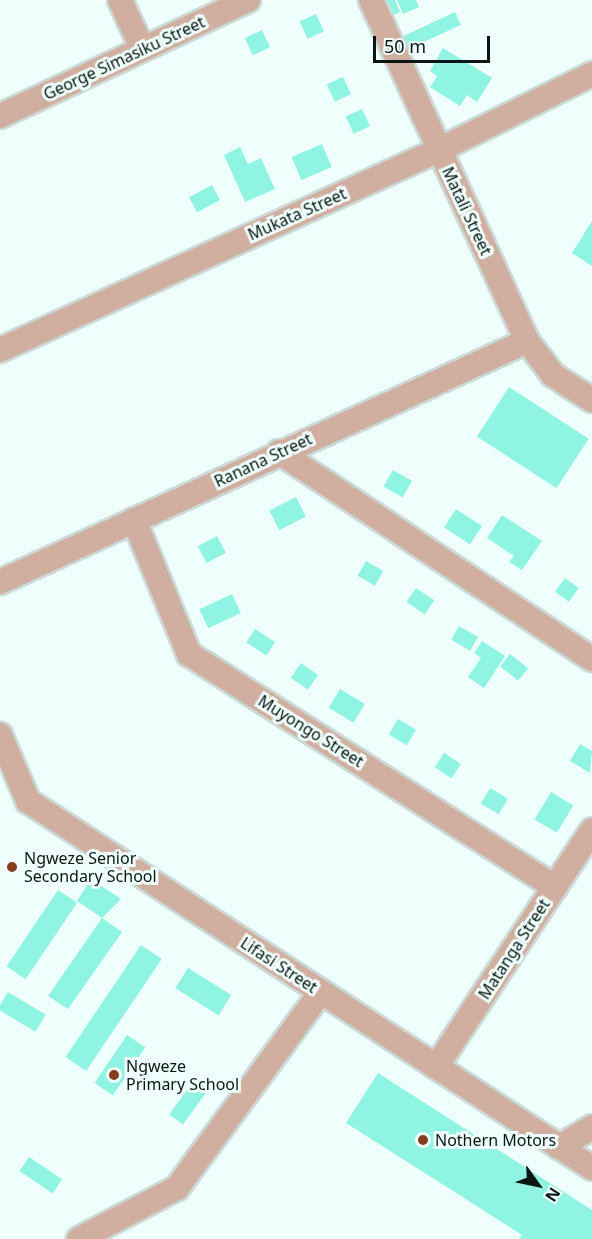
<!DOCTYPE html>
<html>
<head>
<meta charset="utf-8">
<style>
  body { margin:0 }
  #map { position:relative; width:592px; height:1239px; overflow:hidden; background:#effffb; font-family:"Noto Sans",sans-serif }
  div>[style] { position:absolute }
  .building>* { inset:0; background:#8ff5e2; transform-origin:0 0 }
  .roads { filter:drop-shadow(2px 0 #cbdad6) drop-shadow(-2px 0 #cbdad6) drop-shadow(0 2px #cbdad6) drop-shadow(0 -2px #cbdad6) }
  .minor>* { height:24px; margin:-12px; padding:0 12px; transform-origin:12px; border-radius:12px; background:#d1afa0 }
  .dots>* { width:16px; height:16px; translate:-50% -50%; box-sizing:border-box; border:3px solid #effffb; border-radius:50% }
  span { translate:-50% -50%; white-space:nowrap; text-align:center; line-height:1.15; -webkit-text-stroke:6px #effffb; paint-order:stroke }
  .street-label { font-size:16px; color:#0b1513 }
  .poi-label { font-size:16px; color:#0b1513 }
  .left { translate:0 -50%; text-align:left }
  .north { position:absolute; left:508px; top:1155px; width:60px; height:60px; -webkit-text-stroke:4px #effffb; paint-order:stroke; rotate:123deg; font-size:16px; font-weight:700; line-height:24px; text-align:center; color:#0b1513 }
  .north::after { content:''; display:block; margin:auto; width:21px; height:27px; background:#0b1513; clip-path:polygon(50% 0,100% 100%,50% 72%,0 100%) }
  .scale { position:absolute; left:373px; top:36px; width:117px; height:27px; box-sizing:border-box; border:3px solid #0b1513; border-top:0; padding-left:8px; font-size:18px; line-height:21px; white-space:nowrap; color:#0b1513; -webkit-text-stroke:4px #effffb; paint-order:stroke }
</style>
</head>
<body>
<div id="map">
  <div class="building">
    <div style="clip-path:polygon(382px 0,395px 0,400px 12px,389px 17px)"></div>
    <div style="clip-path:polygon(397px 0,416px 0,419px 7px,403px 14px)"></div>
    <div style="left:455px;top:12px;width:14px;height:61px;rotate:65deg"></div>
    <div style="left:316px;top:14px;width:19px;height:18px;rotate:65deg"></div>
    <div style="left:262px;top:30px;width:19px;height:19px;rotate:65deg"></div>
    <div style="clip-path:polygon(443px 48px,492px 78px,477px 102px,467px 95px,460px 106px,430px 87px,437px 76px,430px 71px)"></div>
    <div style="left:343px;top:77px;width:19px;height:18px;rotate:65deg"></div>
    <div style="left:362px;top:109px;width:19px;height:18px;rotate:65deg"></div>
    <div style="left:322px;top:144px;width:25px;height:33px;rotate:67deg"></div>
    <div style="clip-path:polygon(240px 147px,248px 164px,261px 158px,275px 189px,245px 202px,224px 155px)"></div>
    <div style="left:212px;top:185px;width:17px;height:26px;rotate:62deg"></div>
    <div style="clip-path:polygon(592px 221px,592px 266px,572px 253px)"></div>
    <div style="left:509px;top:387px;width:95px;height:59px;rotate:33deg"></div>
    <div style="left:393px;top:470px;width:22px;height:19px;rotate:30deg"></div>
    <div style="left:296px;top:497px;width:22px;height:30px;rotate:63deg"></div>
    <div style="left:456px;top:509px;width:31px;height:22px;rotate:33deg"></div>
    <div style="clip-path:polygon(502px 515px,542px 541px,522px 570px,509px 562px,514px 556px,487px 538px)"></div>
    <div style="left:217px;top:536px;width:19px;height:22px;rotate:62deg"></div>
    <div style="left:366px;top:561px;width:20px;height:17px;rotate:30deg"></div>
    <div style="left:565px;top:578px;width:17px;height:17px;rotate:36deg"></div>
    <div style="left:416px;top:588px;width:22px;height:17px;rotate:34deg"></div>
    <div style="left:232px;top:594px;width:21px;height:36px;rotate:65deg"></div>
    <div style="left:459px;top:626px;width:22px;height:16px;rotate:30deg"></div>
    <div style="left:255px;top:629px;width:24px;height:16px;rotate:33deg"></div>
    <div style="clip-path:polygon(482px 641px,505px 656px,484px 688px,468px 677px,481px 658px,474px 653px)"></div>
    <div style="left:510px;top:654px;width:23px;height:16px;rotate:38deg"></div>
    <div style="left:301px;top:663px;width:21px;height:18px;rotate:35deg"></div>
    <div style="left:340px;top:689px;width:29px;height:22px;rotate:31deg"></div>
    <div style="left:398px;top:719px;width:21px;height:18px;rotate:31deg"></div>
    <div style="clip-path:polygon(580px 744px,592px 751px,590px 773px,570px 761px)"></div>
    <div style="left:444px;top:753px;width:20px;height:17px;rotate:33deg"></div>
    <div style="left:490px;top:788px;width:21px;height:18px;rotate:31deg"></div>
    <div style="left:551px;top:792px;width:26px;height:32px;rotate:31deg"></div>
    <div style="clip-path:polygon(91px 879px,121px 899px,102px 918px,122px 932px,68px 1009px,48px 996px,102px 918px,77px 901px)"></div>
    <div style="left:58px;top:890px;width:23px;height:92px;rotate:34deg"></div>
    <div style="left:141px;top:945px;width:25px;height:135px;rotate:34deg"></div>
    <div style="left:188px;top:968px;width:51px;height:24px;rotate:32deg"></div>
    <div style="left:8px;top:992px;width:44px;height:20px;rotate:31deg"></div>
    <div style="left:127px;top:1035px;width:22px;height:58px;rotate:34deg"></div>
    <div style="clip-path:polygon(378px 1073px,592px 1210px,592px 1239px,519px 1239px,522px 1235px,346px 1123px)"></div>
    <div style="left:195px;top:1079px;width:17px;height:44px;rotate:36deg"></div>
    <div style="left:29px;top:1157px;width:40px;height:17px;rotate:34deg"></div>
  </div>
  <div class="roads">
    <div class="minor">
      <div style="left:120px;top:0;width:53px;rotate:65.4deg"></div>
      <div style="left:371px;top:0;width:375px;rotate:65.4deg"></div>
      <div style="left:527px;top:341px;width:43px;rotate:52.6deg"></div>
      <div style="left:553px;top:375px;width:46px;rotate:32.7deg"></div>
      <div style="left:0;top:116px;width:274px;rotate:-25.1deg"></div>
      <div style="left:0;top:350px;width:482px;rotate:-24.5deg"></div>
      <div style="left:439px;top:150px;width:171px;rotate:-26.4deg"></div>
      <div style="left:279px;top:452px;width:375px;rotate:33.5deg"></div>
      <div style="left:134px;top:520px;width:145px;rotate:67.7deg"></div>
      <div style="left:189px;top:654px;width:434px;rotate:32.5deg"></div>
      <div style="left:0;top:582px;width:579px;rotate:-24.57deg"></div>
      <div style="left:0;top:735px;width:72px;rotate:67deg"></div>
      <div style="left:28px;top:801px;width:673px;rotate:33.05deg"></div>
      <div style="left:436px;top:1067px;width:284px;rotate:-56.6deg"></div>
      <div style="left:559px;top:1147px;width:39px;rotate:-31deg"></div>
      <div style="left:79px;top:1239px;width:110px;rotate:-27.5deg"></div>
      <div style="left:177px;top:1188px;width:243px;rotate:-53.7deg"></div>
    </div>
  </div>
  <div class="dots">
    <div style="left:12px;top:867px;background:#853e1d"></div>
    <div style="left:114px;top:1075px;background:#853e1d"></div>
    <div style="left:423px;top:1140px;background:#853e1d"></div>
  </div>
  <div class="street-label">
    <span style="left:124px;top:58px;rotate:-25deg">George Simasiku Street</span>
    <span style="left:467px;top:211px;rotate:65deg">Matali Street</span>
    <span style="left:297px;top:214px;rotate:-24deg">Mukata Street</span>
    <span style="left:263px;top:460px;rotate:-25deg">Ranana Street</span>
    <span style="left:311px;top:731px;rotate:32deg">Muyongo Street</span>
    <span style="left:514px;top:949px;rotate:-57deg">Matanga Street</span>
    <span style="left:279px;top:965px;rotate:33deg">Lifasi Street</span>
  </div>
  <div class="poi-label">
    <span class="left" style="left:24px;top:867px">Ngweze Senior<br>Secondary School</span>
    <span class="left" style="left:126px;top:1075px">Ngweze<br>Primary School</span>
    <span class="left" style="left:435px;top:1140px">Nothern Motors</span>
  </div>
  <div class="north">N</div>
  <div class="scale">50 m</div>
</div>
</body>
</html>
